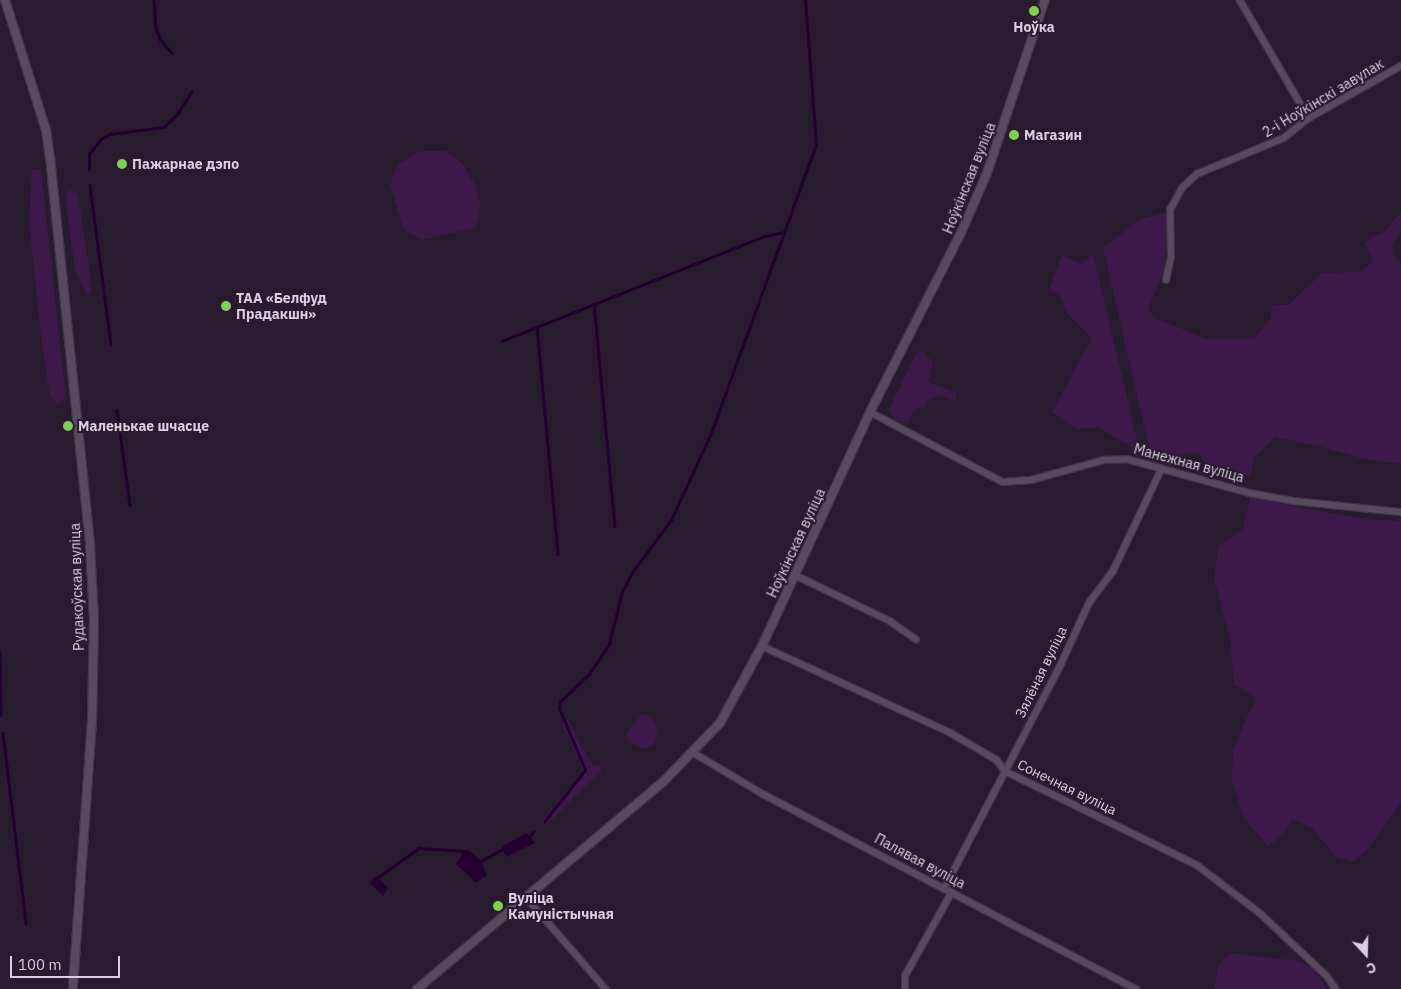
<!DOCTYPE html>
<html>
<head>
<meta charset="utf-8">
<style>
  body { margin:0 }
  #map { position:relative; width:1401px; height:989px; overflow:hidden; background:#291b2f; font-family:"IBM Plex Sans",sans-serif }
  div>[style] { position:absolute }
  .green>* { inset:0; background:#3c1949 }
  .water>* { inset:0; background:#230030 }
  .stream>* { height:2.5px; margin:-1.25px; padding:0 1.25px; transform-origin:1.25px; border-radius:1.25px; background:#230030 }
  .roads { filter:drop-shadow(1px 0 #423547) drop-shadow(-1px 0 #423547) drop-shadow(0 1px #423547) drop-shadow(0 -1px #423547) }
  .street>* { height:5.5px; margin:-2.75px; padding:0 2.75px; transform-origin:2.75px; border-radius:2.75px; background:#594960 }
  .secondary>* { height:8px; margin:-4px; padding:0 4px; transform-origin:4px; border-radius:4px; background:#594960 }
  .dots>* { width:14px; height:14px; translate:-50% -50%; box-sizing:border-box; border:2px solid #291b2f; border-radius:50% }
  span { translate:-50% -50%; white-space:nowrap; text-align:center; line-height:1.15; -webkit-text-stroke:4px #291b2f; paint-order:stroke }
  .poi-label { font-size:14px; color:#d9cfdd; font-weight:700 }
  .left { translate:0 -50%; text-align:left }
  .street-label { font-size:14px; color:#d9cfdd }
  .north { position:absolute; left:1341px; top:929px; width:50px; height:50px; -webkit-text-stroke:4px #291b2f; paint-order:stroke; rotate:159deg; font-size:14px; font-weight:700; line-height:20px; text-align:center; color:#d9cfdd }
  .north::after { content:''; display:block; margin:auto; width:18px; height:22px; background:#d9cfdd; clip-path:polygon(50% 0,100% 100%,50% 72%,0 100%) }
  .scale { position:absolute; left:10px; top:956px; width:110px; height:22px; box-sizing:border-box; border:2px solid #d9cfdd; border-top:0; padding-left:6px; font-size:15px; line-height:18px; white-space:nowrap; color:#d9cfdd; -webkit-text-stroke:4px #291b2f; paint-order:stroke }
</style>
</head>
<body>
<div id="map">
  <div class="green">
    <div style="clip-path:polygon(421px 151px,446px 151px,463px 165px,475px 185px,481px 208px,475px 228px,421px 240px,404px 230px,390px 185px,398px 164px)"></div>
    <div style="clip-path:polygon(41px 169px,66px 399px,58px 405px,50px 396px,42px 346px,29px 221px,32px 170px)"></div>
    <div style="clip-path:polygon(71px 190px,78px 194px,90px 275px,91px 292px,87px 295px,75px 271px,65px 194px)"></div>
    <div style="clip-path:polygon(1167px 212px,1164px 271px,1148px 309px,1155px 318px,1207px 339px,1255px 338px,1270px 320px,1273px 305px,1288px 305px,1322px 273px,1360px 272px,1373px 262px,1365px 244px,1372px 236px,1383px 233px,1401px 212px,1401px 230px,1393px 243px,1392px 253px,1401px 263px,1401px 464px,1364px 459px,1319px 446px,1275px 437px,1255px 457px,1250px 476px,1212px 473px,1199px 454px,1184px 453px,1174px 468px,1151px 457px,1103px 247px,1141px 219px)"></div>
    <div style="clip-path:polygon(1093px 254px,1140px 452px,1098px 427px,1076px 429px,1052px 412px,1092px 339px,1066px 312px,1061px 296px,1049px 290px,1062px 255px,1081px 264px)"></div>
    <div style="clip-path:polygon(917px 352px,924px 352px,933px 363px,928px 382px,957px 393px,955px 401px,940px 396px,928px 400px,925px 406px,914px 410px,907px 424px,895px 420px,888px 411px)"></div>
    <div style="clip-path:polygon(1251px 496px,1295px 507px,1366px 519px,1401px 521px,1401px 803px,1370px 846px,1353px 862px,1336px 857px,1313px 829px,1293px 819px,1283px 834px,1268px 846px,1244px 818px,1232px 781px,1233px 749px,1256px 698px,1234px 684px,1230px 638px,1214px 579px,1218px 546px,1243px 529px)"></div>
    <div style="clip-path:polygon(642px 714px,651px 717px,656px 724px,657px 737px,654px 744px,646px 749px,628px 742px,627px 733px)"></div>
    <div style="clip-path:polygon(567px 719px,592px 765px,601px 766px,601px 771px,545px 826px,541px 822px,579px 779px,583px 770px,563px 724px)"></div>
    <div style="clip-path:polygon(1230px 953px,1298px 961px,1313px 968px,1327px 989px,1214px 989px,1218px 966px)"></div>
  </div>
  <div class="water">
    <div style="clip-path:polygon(526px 833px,535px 843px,506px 857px,502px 847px)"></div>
    <div style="clip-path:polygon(469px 850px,481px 861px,487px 875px,476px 883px,456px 864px,464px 851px)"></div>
    <div style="clip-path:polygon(376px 876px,388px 888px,383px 896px,370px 883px)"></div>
  </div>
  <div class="stream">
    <div style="left:154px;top:0;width:28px;rotate:86deg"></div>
    <div style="left:156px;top:28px;width:12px;rotate:70deg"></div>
    <div style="left:160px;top:39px;width:18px;rotate:49deg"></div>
    <div style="left:89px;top:170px;width:16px;rotate:-90deg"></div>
    <div style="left:89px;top:154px;width:19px;rotate:-51deg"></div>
    <div style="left:101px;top:139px;width:10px;rotate:-29deg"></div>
    <div style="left:110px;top:134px;width:54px;rotate:-7.4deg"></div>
    <div style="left:164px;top:127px;width:20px;rotate:-45deg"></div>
    <div style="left:178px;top:113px;width:25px;rotate:-58deg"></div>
    <div style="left:90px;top:185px;width:160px;rotate:82.5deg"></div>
    <div style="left:594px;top:304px;width:223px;rotate:84.6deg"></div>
    <div style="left:537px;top:327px;width:228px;rotate:84.7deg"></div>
    <div style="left:502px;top:341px;width:283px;rotate:-21.8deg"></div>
    <div style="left:765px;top:236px;width:20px;rotate:-11deg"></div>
    <div style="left:117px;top:410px;width:96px;rotate:82.2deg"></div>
    <div style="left:0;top:652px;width:63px;rotate:89.1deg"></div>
    <div style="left:3px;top:733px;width:192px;rotate:83.1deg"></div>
    <div style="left:544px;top:822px;width:66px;rotate:-51.7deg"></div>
    <div style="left:585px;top:770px;width:67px;rotate:-112.8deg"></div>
    <div style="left:559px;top:708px;width:6px;rotate:-81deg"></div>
    <div style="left:560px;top:702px;width:40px;rotate:-44deg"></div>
    <div style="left:589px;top:674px;width:36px;rotate:-56deg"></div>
    <div style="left:609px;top:644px;width:54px;rotate:-76deg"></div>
    <div style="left:622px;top:592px;width:24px;rotate:-62deg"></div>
    <div style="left:633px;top:571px;width:64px;rotate:-53.3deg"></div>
    <div style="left:671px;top:520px;width:96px;rotate:-65.3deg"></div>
    <div style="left:711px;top:433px;width:307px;rotate:-70deg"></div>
    <div style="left:816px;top:145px;width:145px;rotate:-94.3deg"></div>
    <div style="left:530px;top:836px;width:5px;rotate:-53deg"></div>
    <div style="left:481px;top:861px;width:23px;rotate:-29deg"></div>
    <div style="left:378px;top:877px;width:50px;rotate:-35.3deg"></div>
    <div style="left:419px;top:848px;width:45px;rotate:3.8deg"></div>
  </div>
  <div class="roads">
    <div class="street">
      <div style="left:1240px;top:0;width:137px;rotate:59.7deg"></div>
      <div style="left:1166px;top:280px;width:24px;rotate:-78deg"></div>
      <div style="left:1171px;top:257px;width:47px;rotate:-91.2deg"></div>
      <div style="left:1170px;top:210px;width:25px;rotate:-61deg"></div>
      <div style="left:1182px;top:188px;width:21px;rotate:-43deg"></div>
      <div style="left:1197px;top:174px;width:94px;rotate:-22.5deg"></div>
      <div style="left:1284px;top:138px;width:32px;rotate:-39deg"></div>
      <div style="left:1309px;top:118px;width:106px;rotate:-29.5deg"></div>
      <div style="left:870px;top:412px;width:150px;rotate:27.8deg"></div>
      <div style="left:1003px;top:482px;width:28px;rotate:-4deg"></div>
      <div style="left:1031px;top:480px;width:76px;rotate:-15.3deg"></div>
      <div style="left:1104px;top:460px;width:23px;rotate:-2deg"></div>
      <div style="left:1127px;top:459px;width:128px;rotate:15.5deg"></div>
      <div style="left:1250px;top:493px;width:45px;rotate:10.3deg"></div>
      <div style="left:1294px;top:501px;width:108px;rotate:5.9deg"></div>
      <div style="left:795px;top:575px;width:106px;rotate:25.8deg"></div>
      <div style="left:890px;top:621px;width:32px;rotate:35deg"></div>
      <div style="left:762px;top:646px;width:208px;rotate:24.7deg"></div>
      <div style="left:951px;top:733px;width:53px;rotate:30.4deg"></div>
      <div style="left:997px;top:760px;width:14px;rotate:54deg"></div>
      <div style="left:1005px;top:771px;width:214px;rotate:26.1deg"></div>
      <div style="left:1197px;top:865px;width:81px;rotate:37.4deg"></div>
      <div style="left:1261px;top:914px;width:91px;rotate:43.2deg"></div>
      <div style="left:1327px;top:976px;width:16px;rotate:55deg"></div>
      <div style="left:694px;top:753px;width:80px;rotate:30.7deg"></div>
      <div style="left:763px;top:794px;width:421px;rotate:27.6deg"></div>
      <div style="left:945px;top:887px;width:251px;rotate:-62.5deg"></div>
      <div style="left:1061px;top:664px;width:67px;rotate:-65.3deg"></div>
      <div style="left:1089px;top:603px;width:40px;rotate:-53deg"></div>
      <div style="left:1113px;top:571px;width:112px;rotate:-64.6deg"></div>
      <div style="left:526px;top:897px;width:122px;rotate:49deg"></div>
      <div style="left:905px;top:989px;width:13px;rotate:-90deg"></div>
      <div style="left:905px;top:976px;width:96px;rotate:-60.8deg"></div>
    </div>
    <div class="secondary">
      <div style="left:5px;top:0;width:136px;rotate:72.5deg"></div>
      <div style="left:46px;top:130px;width:27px;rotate:82deg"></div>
      <div style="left:50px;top:157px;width:392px;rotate:84.1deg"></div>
      <div style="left:90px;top:547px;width:72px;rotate:86.8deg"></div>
      <div style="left:94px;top:619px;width:102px;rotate:91.1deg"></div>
      <div style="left:92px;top:721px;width:269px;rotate:94.1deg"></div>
      <div style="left:417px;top:989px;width:322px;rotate:-40.1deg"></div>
      <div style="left:663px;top:782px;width:82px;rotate:-46deg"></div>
      <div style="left:720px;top:723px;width:88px;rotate:-61.4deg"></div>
      <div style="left:762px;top:646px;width:258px;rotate:-65.2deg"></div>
      <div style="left:870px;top:412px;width:201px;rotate:-63.1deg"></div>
      <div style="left:961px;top:233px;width:65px;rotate:-66.6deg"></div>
      <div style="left:987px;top:173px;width:182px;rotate:-71.5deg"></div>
    </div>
  </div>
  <div class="dots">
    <div style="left:1034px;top:11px;background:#7fd052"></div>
    <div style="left:1014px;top:135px;background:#7fd052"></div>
    <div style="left:122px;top:164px;background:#7fd052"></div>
    <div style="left:226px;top:306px;background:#7fd052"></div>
    <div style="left:68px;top:426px;background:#7fd052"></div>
    <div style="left:498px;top:906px;background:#7fd052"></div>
  </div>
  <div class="poi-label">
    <span style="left:1034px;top:27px">Ноўка</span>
    <span class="left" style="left:1024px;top:135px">Магазин</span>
    <span class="left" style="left:132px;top:164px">Пажарнае дэпо</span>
    <span class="left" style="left:236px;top:306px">ТАА «Белфуд<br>Прадакшн»</span>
    <span class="left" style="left:78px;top:426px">Маленькае шчасце</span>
    <span class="left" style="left:508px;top:906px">Вуліца<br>Камуністычная</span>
  </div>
  <div class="street-label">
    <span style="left:1323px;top:98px;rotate:-31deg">2-і Ноўкінскі завулак</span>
    <span style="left:969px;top:178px;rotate:-68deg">Ноўкінская вуліца</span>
    <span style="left:1189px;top:463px;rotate:15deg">Манежная вуліца</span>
    <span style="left:796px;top:543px;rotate:-65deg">Ноўкінская вуліца</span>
    <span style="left:77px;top:587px;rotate:-92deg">Рудакоўская вуліца</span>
    <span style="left:1041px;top:672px;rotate:-64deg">Зялёная вуліца</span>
    <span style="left:1067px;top:787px;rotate:26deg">Сонечная вуліца</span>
    <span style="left:920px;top:861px;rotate:28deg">Палявая вуліца</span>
  </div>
  <div class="north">С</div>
  <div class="scale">100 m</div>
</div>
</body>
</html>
